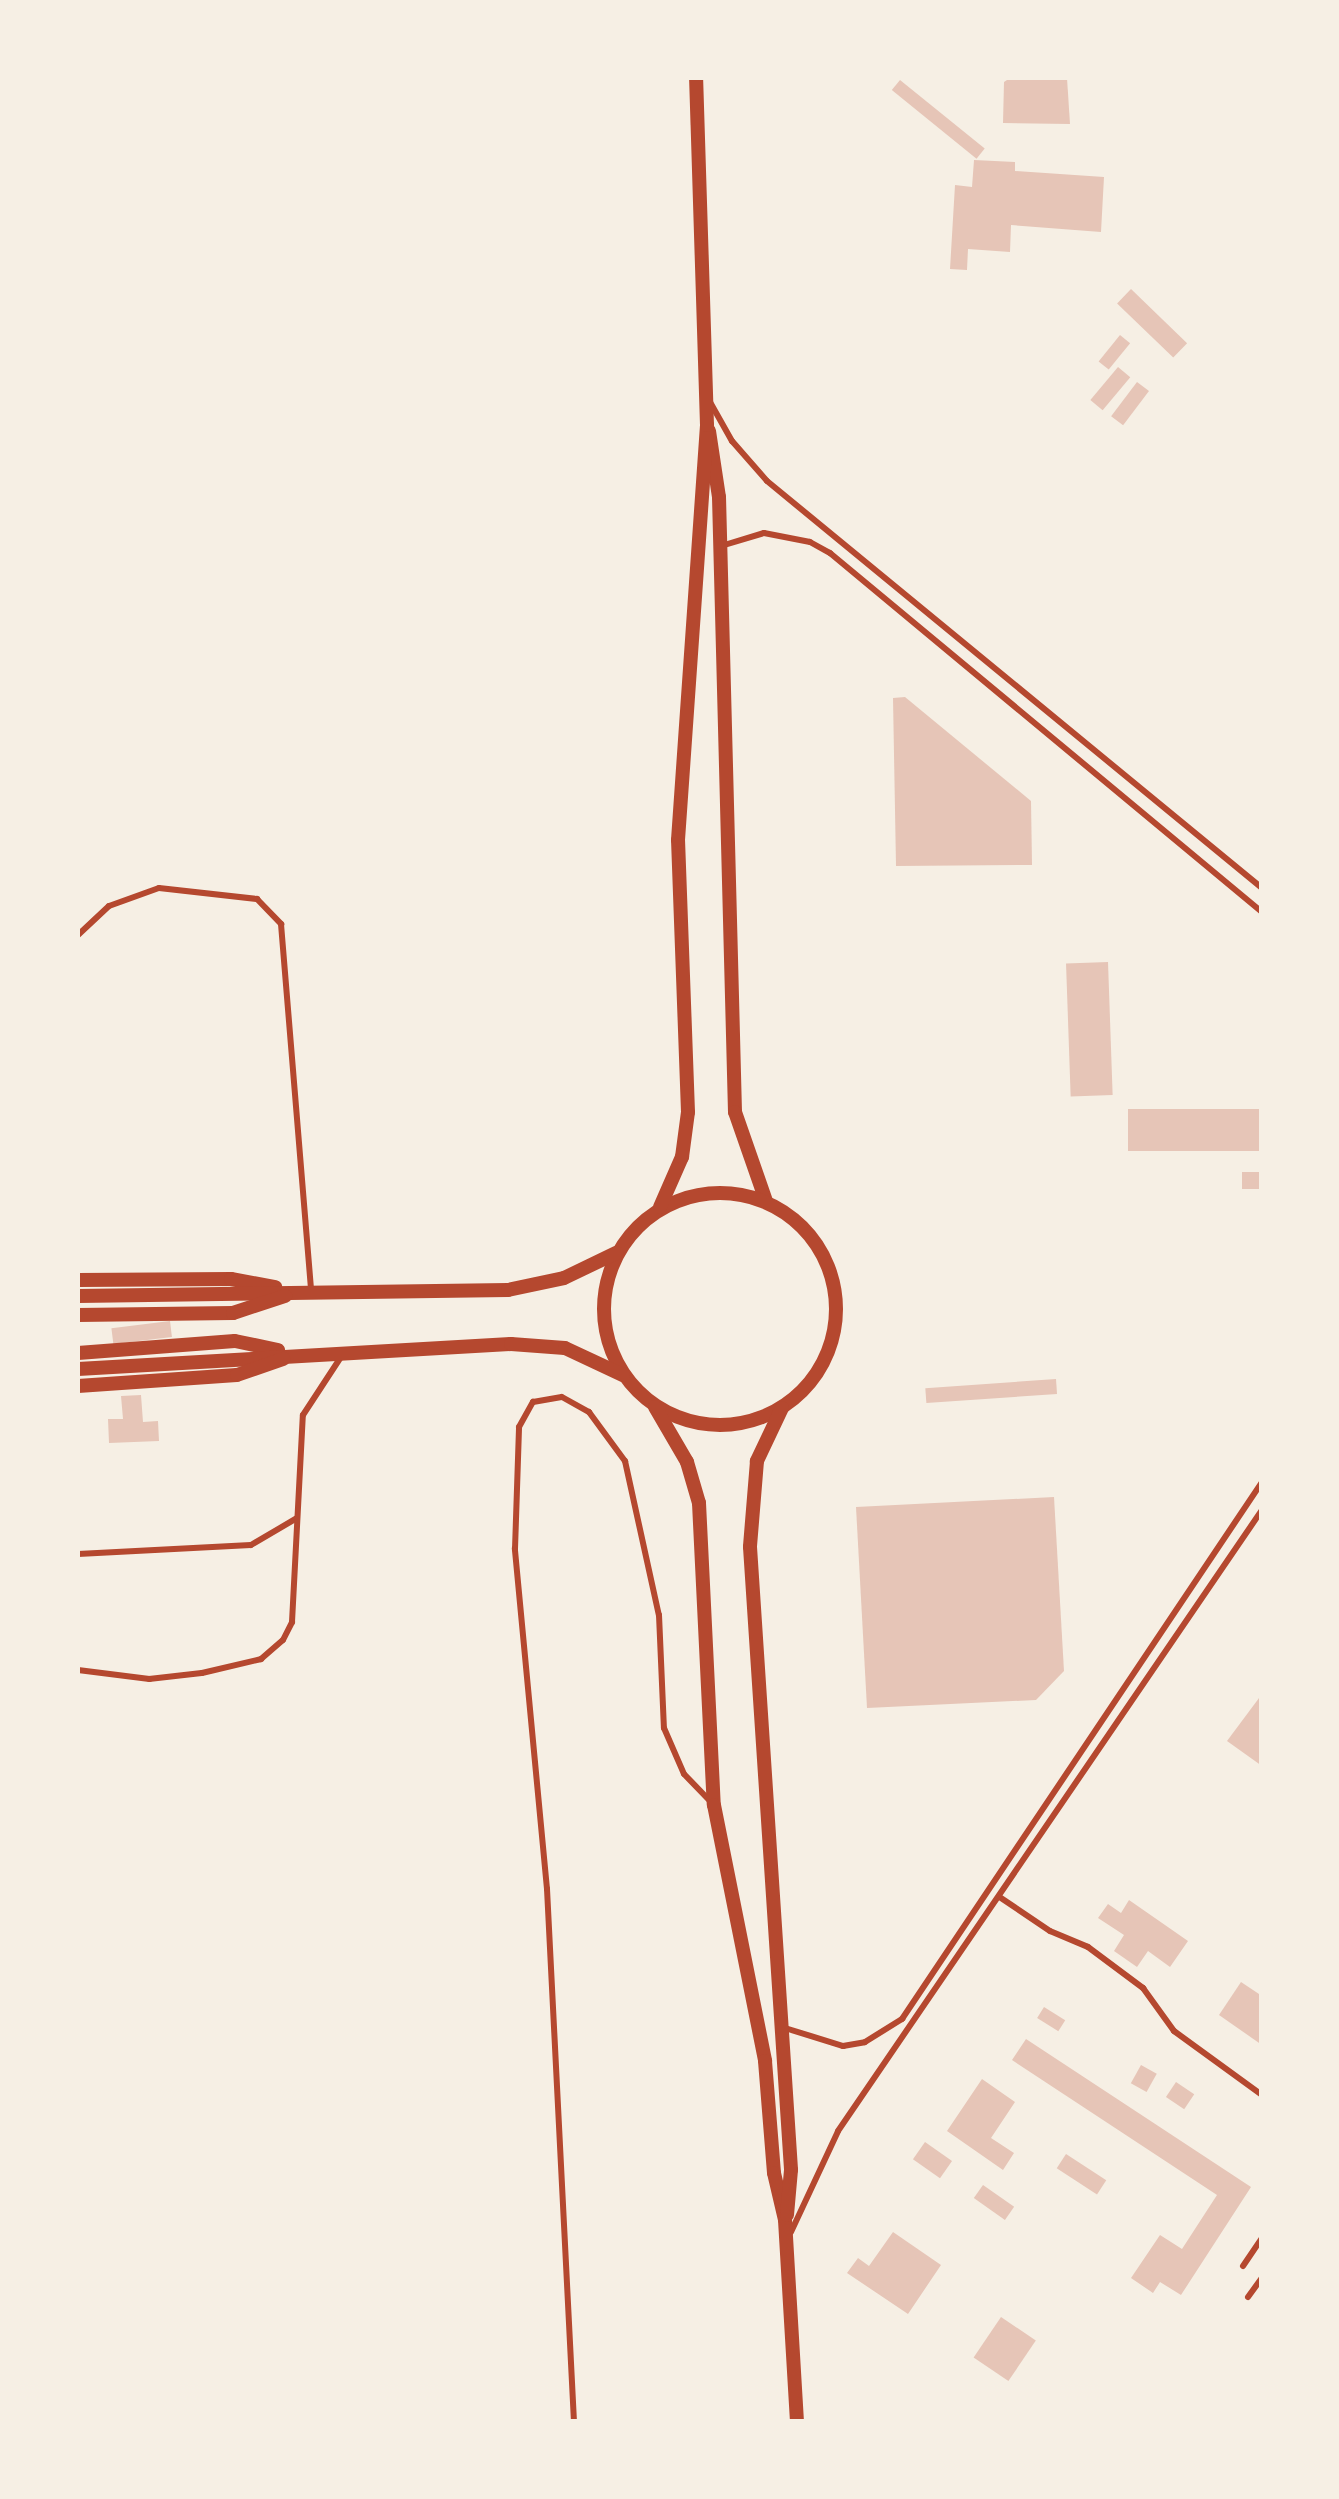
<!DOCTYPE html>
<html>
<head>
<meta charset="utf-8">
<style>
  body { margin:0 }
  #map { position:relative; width:1339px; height:2499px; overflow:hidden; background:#f6efe4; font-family:"Roboto Condensed",sans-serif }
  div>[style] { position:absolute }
  .building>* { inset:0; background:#e6c5b7; transform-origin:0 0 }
  .service>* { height:6px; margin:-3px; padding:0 3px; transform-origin:3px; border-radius:3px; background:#b5482f }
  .tertiary>* { height:14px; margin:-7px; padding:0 7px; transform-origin:7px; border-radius:7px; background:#b5482f }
  .tertiary>.ring { margin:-7px; padding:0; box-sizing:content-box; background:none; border:14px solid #b5482f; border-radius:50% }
  span { translate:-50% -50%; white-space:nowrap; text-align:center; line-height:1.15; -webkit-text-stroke:8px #f6efe4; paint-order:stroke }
  .frame { position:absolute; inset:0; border:80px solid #f6efe4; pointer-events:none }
</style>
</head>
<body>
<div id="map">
  <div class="building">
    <div style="clip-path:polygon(1010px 78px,1067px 78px,1070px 124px,1003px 123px,1004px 82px)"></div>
    <div style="left:900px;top:80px;width:109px;height:13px;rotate:39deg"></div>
    <div style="clip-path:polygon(974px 160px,1015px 162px,1015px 171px,1104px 177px,1101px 232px,1011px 225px,1010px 252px,968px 249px,967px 270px,950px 269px,955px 185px,972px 187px)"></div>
    <div style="left:1131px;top:289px;width:78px;height:20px;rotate:44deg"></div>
    <div style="left:1120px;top:335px;width:13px;height:34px;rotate:39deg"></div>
    <div style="left:1118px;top:367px;width:16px;height:43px;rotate:40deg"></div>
    <div style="left:1137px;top:382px;width:15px;height:43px;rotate:37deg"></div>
    <div style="clip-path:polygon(905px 697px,1031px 801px,1032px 865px,896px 866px,893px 698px)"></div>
    <div style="left:1108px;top:962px;width:133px;height:42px;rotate:88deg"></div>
    <div style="left:1262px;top:1109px;width:42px;height:134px;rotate:90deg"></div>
    <div style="left:1262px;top:1172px;width:17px;height:20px;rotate:90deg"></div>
    <div style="left:170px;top:1321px;width:16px;height:59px;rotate:83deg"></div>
    <div style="left:1056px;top:1379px;width:15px;height:131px;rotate:86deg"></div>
    <div style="clip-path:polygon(141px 1395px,143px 1422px,158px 1421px,159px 1441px,109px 1443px,108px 1419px,123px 1419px,121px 1396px)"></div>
    <div style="clip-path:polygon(1054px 1497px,1064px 1671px,1036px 1700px,867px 1708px,856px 1507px)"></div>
    <div style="clip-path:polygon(1262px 1694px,1262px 1766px,1227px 1741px)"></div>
    <div style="clip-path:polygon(1129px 1900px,1188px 1941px,1170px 1967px,1148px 1951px,1137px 1967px,1114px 1951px,1124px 1935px,1098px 1918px,1108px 1904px,1121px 1913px)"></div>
    <div style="clip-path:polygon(1241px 1982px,1262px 1996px,1262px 2045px,1219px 2015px)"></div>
    <div style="left:1044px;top:2007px;width:25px;height:13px;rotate:32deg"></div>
    <div style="clip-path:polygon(1026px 2039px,1251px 2187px,1181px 2295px,1160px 2282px,1153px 2293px,1131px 2278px,1160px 2235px,1182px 2249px,1217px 2195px,1012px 2060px)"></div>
    <div style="left:1141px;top:2065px;width:18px;height:21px;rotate:29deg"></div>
    <div style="clip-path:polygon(982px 2079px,1015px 2102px,991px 2138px,1014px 2153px,1003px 2170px,947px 2131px)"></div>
    <div style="left:1176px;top:2082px;width:22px;height:18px;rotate:34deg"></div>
    <div style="left:925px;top:2142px;width:33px;height:21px;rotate:35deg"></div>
    <div style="left:1066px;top:2154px;width:48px;height:17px;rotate:33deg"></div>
    <div style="left:983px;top:2185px;width:38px;height:16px;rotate:35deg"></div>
    <div style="clip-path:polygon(893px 2232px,941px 2265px,908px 2314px,847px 2273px,858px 2258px,869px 2266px)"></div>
    <div style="left:1001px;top:2317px;width:42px;height:49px;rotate:34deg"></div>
  </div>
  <div class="service">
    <div style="left:710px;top:402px;width:45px;rotate:60.6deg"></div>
    <div style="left:732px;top:441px;width:53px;rotate:48.8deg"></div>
    <div style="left:767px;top:481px;width:641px;rotate:39.43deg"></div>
    <div style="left:721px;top:546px;width:45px;rotate:-16.8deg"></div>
    <div style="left:764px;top:533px;width:47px;rotate:11.1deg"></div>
    <div style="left:810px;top:542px;width:23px;rotate:29deg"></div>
    <div style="left:830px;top:553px;width:562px;rotate:39.73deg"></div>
    <div style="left:78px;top:935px;width:42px;rotate:-43.1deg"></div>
    <div style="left:109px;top:906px;width:53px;rotate:-19.8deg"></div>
    <div style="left:159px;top:888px;width:99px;rotate:6.4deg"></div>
    <div style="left:257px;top:899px;width:35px;rotate:46deg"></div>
    <div style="left:281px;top:924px;width:369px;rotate:85.3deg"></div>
    <div style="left:78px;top:1554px;width:173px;rotate:-3deg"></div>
    <div style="left:251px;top:1545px;width:53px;rotate:-30.4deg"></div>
    <div style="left:78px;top:1670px;width:72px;rotate:7.2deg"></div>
    <div style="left:149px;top:1679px;width:53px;rotate:-6.5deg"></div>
    <div style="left:202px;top:1673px;width:61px;rotate:-13.3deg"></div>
    <div style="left:261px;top:1659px;width:29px;rotate:-41deg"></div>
    <div style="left:283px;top:1640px;width:20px;rotate:-63deg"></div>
    <div style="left:292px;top:1622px;width:207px;rotate:-87deg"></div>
    <div style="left:303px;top:1415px;width:69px;rotate:-56.8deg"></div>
    <div style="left:1001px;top:1898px;width:59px;rotate:34deg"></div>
    <div style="left:1050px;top:1931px;width:41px;rotate:22.8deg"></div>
    <div style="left:1088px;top:1947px;width:69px;rotate:36.7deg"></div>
    <div style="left:1143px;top:1988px;width:53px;rotate:54.2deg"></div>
    <div style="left:1174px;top:2031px;width:109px;rotate:36deg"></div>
    <div style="left:785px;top:2028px;width:61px;rotate:17.2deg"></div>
    <div style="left:843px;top:2046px;width:22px;rotate:-10deg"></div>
    <div style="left:865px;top:2042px;width:44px;rotate:-31.9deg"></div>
    <div style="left:902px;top:2019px;width:647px;rotate:-56.16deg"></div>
    <div style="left:791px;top:2232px;width:111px;rotate:-65deg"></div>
    <div style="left:838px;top:2131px;width:752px;rotate:-55.68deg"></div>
    <div style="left:1243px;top:2266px;width:34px;rotate:-56deg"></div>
    <div style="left:1248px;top:2297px;width:24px;rotate:-54deg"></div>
    <div style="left:574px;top:2422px;width:534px;rotate:-92.9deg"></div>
    <div style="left:547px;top:1889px;width:342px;rotate:-95.4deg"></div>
    <div style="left:515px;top:1549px;width:122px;rotate:-88.1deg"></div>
    <div style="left:519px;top:1427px;width:29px;rotate:-61deg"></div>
    <div style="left:533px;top:1402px;width:29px;rotate:-10deg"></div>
    <div style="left:562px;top:1397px;width:31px;rotate:29deg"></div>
    <div style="left:589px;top:1412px;width:61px;rotate:53.7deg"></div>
    <div style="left:625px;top:1461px;width:158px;rotate:77.6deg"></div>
    <div style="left:659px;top:1615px;width:113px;rotate:87.5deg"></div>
    <div style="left:664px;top:1728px;width:50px;rotate:66.5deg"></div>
    <div style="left:684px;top:1774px;width:42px;rotate:46deg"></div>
  </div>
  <div class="tertiary">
    <div style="left:709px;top:431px;width:67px;rotate:81.4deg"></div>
    <div style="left:719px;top:497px;width:615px;rotate:88.51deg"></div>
    <div style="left:735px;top:1112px;width:94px;rotate:70.8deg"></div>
    <div class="ring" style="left:604px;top:1193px;width:218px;height:218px"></div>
    <div style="left:660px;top:1207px;width:55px;rotate:-66.3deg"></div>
    <div style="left:682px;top:1157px;width:45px;rotate:-82.4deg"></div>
    <div style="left:688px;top:1112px;width:272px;rotate:-92.1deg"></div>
    <div style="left:678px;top:840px;width:416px;rotate:-86deg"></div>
    <div style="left:707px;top:425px;width:347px;rotate:-91.8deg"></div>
    <div style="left:78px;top:1280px;width:153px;rotate:-0.4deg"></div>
    <div style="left:231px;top:1279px;width:45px;rotate:10.3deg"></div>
    <div style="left:78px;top:1296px;width:430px;rotate:-0.8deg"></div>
    <div style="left:508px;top:1290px;width:57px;rotate:-12.1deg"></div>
    <div style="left:564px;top:1278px;width:58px;rotate:-25.7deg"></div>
    <div style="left:78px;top:1315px;width:155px;rotate:-0.7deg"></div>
    <div style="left:233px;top:1313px;width:55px;rotate:-18.1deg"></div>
    <div style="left:78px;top:1353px;width:157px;rotate:-4.4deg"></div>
    <div style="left:235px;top:1341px;width:44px;rotate:11.8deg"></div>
    <div style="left:78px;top:1369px;width:434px;rotate:-3.3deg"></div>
    <div style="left:511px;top:1344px;width:54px;rotate:4.2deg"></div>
    <div style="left:565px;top:1348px;width:64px;rotate:25deg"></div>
    <div style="left:78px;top:1386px;width:159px;rotate:-4deg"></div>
    <div style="left:237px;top:1375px;width:49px;rotate:-19.2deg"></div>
    <div style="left:655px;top:1407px;width:64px;rotate:59.8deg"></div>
    <div style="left:687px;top:1462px;width:43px;rotate:73.7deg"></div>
    <div style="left:699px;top:1503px;width:302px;rotate:87.2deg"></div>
    <div style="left:714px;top:1805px;width:261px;rotate:78.7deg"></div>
    <div style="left:765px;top:2061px;width:112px;rotate:85.4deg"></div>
    <div style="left:774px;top:2173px;width:48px;rotate:76.8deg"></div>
    <div style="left:785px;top:2220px;width:202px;rotate:86.6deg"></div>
    <div style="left:782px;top:1408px;width:59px;rotate:115.3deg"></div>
    <div style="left:757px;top:1461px;width:86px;rotate:94.7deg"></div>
    <div style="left:750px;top:1547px;width:624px;rotate:86.23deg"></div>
    <div style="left:791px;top:2170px;width:45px;rotate:95.1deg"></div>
  </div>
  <div class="frame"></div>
</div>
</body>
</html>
